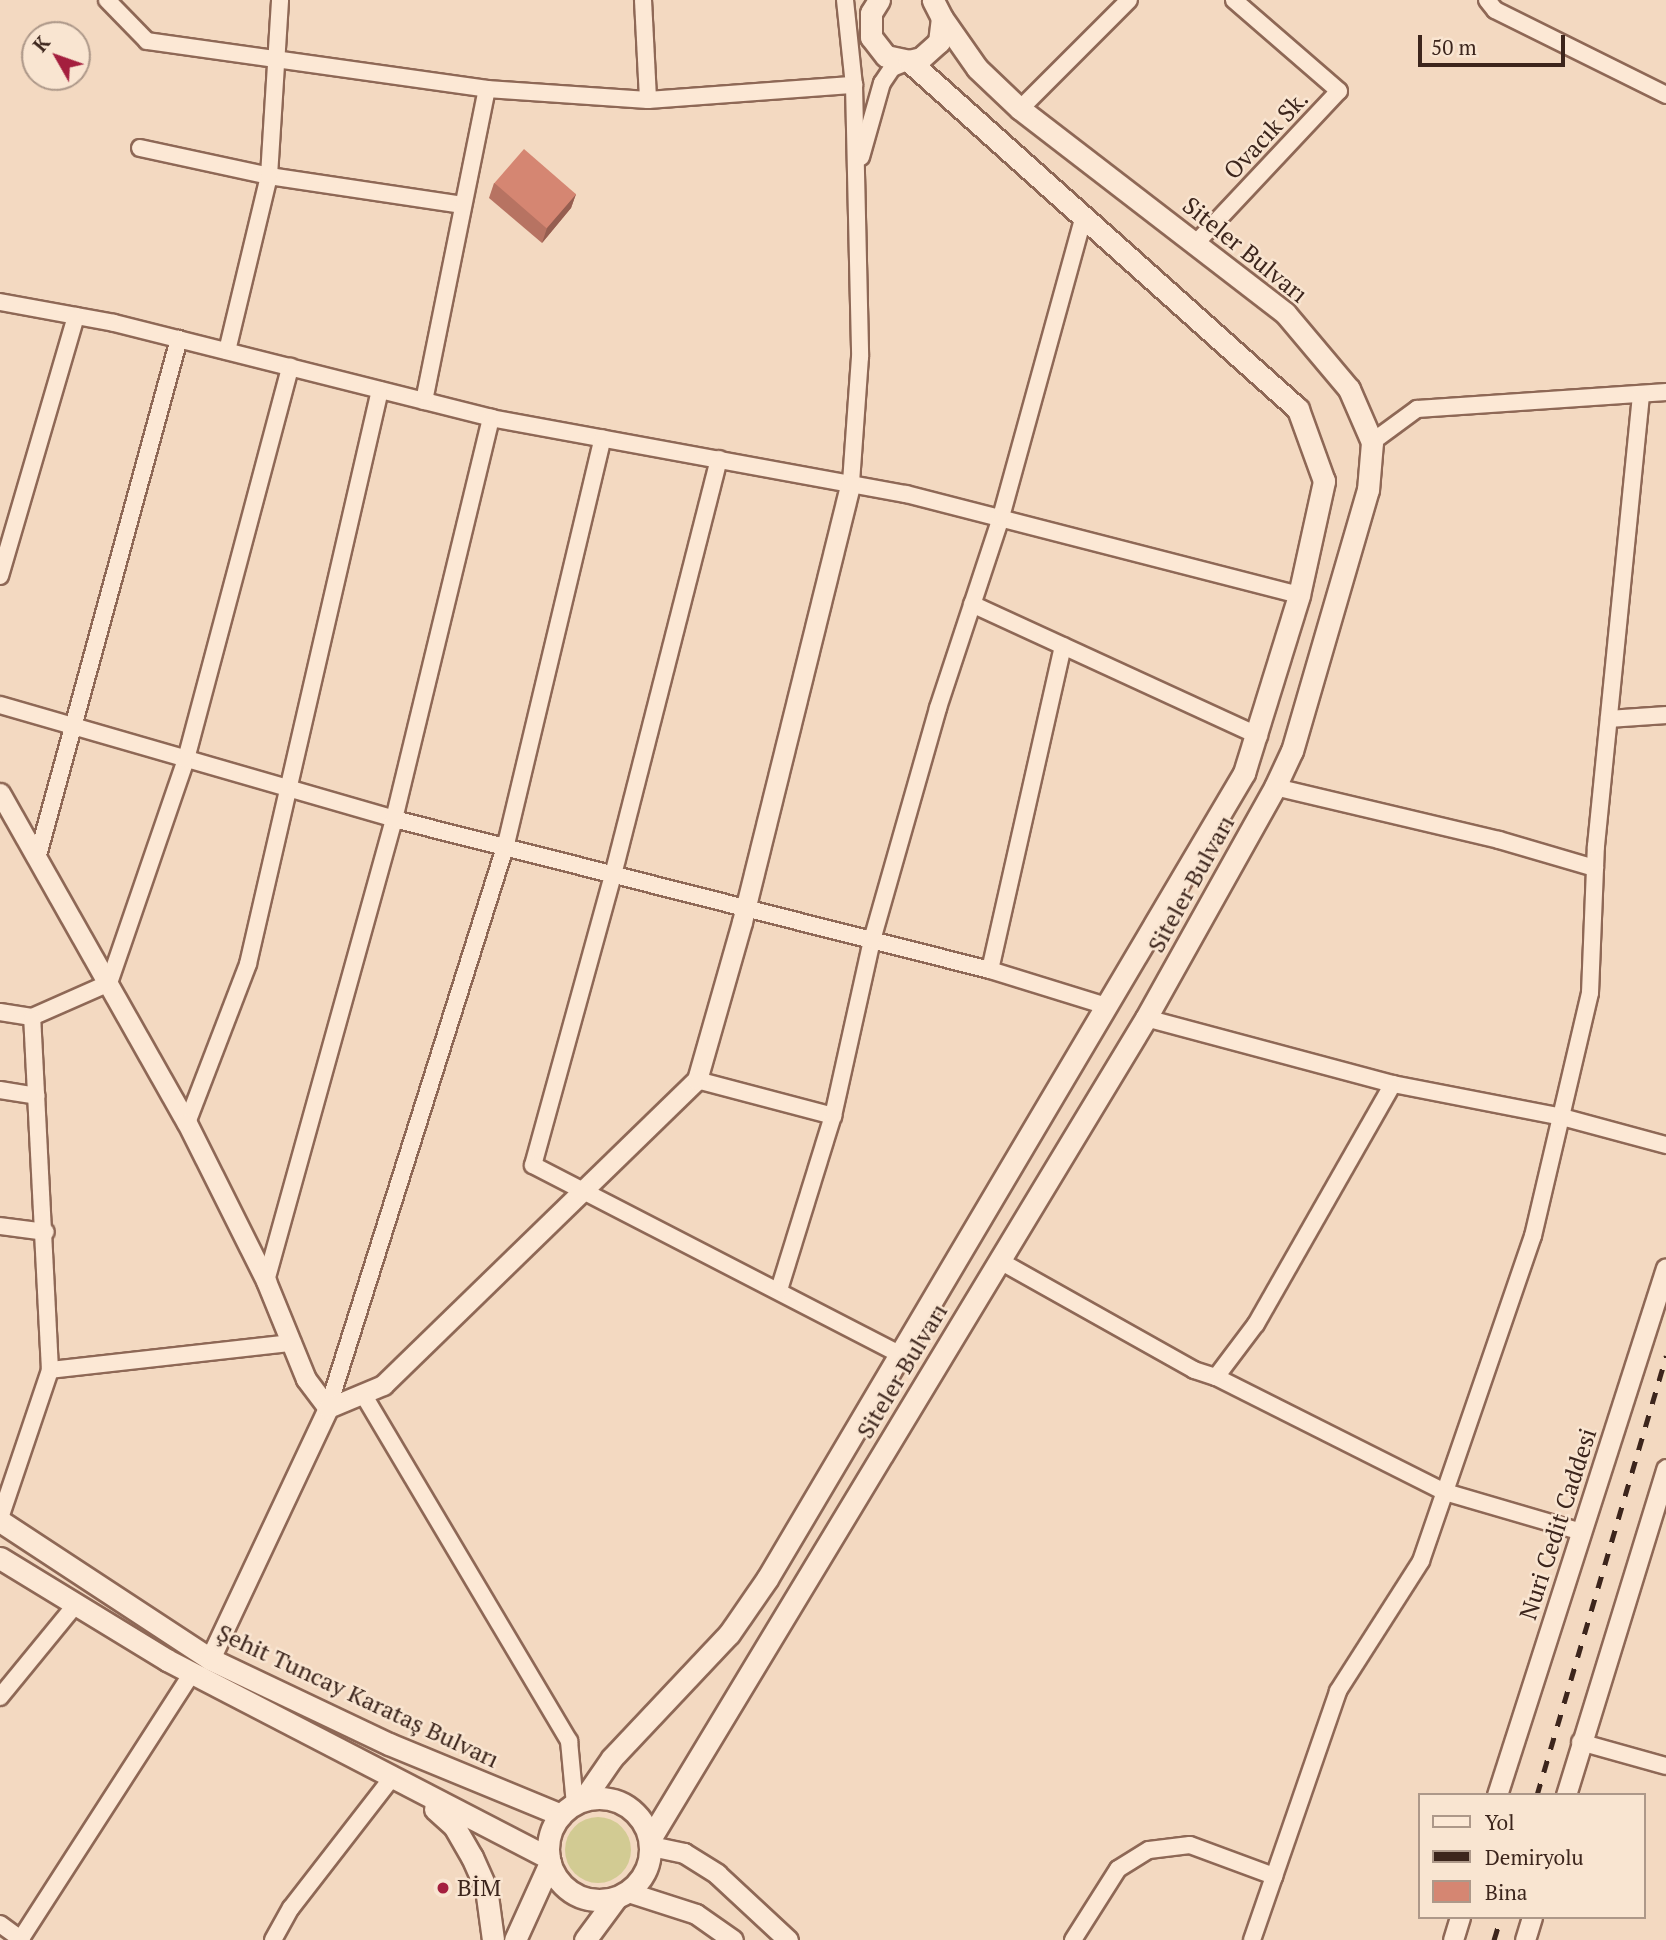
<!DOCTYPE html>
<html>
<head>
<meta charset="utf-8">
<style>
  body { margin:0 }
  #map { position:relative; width:1666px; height:1940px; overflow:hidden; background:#f3d9c1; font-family:"PT Serif",serif }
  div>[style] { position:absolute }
  .green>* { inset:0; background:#d2cb93 }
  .round { border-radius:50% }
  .roads { filter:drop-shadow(2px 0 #8e6856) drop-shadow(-2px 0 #8e6856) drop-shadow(0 2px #8e6856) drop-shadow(0 -2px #8e6856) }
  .minor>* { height:16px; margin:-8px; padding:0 8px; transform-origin:8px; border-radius:8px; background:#fce8d5 }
  .tertiary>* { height:19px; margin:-9.5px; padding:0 9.5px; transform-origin:9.5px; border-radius:9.5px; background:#fce8d5 }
  .secondary>* { height:21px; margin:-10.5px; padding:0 10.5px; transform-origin:10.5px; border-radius:10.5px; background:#fce8d5 }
  .secondary>.ring { margin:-10.5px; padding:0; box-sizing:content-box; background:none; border:21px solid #fce8d5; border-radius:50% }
  .rail>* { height:5px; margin-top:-2.5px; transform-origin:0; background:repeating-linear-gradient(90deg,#3c251c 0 12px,transparent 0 24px) }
  .wall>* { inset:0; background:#b77362 }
  .shaded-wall>* { inset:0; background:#955e50 }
  .building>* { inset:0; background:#d58672; transform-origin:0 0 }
  .dots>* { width:19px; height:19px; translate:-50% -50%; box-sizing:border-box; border:4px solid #f9e5d1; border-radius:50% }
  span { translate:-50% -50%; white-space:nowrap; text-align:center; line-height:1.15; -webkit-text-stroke:5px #f9e5d1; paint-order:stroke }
  .street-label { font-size:24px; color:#3c251c }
  .poi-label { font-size:24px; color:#3c251c }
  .left { translate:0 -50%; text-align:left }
  .legend { position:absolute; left:1418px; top:1793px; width:228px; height:126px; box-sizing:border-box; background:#f9e5d1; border:2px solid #ad9889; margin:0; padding:9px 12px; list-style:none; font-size:21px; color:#3c251c }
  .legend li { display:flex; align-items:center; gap:14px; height:35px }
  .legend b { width:35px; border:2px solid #ad9889 }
  .north { position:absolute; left:21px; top:21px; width:70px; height:70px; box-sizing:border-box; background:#f9e5d1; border:2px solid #ad9889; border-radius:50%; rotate:310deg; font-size:19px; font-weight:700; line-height:28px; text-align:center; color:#3c251c }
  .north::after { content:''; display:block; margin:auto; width:24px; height:32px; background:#a41f3e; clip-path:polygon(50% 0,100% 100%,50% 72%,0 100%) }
  .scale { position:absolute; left:1418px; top:35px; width:147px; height:32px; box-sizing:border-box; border:4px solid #3c251c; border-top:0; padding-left:9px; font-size:21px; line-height:24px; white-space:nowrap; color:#3c251c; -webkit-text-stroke:5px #f9e5d1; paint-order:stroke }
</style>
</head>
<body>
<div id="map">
  <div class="green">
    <div class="round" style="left:565px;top:1817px;width:66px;height:66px"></div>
  </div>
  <div class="roads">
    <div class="minor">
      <div style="left:107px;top:0;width:57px;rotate:45.7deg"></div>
      <div style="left:147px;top:41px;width:343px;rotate:8deg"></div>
      <div style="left:487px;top:89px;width:161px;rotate:3.9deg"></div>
      <div style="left:648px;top:100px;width:207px;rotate:-4.2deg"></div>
      <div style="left:643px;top:0;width:100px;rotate:87.1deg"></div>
      <div style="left:845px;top:0;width:85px;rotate:84deg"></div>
      <div style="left:854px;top:85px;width:272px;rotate:88.7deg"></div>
      <div style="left:860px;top:357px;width:126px;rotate:94.1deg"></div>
      <div style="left:1487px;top:0;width:13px;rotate:51deg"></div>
      <div style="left:1495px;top:10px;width:191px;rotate:26.4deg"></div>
      <div style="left:1020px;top:109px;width:154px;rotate:-45deg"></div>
      <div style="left:140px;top:148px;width:132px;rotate:12.2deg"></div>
      <div style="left:269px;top:176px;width:196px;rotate:8.5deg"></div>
      <div style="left:861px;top:157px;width:77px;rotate:-74.2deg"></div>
      <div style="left:882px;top:83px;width:18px;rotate:-56deg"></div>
      <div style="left:892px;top:68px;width:18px;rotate:-22deg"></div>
      <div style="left:1197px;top:242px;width:207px;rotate:-46.8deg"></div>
      <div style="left:1339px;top:91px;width:139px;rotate:-139.1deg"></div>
      <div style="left:0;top:302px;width:116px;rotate:10.4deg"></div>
      <div style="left:114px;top:323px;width:389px;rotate:14.1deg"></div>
      <div style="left:491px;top:418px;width:422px;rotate:10.4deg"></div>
      <div style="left:906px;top:494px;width:406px;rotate:14.4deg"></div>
      <div style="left:227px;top:351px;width:180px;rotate:-76.5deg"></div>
      <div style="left:269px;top:176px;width:176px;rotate:-86.4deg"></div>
      <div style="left:424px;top:401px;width:318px;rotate:-78.6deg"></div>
      <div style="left:1372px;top:442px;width:56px;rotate:-36.3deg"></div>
      <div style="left:1417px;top:409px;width:250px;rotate:-3.9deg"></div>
      <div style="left:719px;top:459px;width:429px;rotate:104.3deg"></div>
      <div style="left:613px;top:875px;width:301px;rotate:105.4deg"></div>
      <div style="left:533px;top:1165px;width:412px;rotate:27.3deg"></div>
      <div style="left:0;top:576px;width:271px;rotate:-73.7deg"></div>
      <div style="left:972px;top:604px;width:316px;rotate:24.7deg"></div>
      <div style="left:0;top:705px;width:410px;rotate:16.1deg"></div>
      <div style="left:394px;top:819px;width:615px;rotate:14.22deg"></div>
      <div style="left:990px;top:970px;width:121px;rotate:17.2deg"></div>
      <div style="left:1609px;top:719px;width:57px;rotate:-4deg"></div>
      <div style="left:1275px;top:787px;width:230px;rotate:13.3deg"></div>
      <div style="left:1499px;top:840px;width:100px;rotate:16.3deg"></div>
      <div style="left:38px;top:855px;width:535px;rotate:-74.72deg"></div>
      <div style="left:990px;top:970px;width:332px;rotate:-77.3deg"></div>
      <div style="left:0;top:1012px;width:32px;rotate:9deg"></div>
      <div style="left:32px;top:1017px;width:84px;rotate:-23.8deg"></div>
      <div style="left:109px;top:983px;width:237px;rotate:-71deg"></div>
      <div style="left:186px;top:759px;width:406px;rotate:-75.1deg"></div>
      <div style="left:1146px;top:1018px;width:256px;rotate:15deg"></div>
      <div style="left:1393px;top:1084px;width:172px;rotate:11deg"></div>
      <div style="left:1562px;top:1117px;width:108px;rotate:15.1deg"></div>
      <div style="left:697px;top:1080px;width:141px;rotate:14.8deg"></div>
      <div style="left:0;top:1090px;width:37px;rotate:9deg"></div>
      <div style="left:187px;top:1123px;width:170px;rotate:-69deg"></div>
      <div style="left:248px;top:964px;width:589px;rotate:-77.05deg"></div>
      <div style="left:0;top:1226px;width:46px;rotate:7.4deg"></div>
      <div style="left:1000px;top:1261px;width:223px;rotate:29.3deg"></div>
      <div style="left:1194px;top:1370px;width:23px;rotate:18deg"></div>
      <div style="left:1216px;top:1377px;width:66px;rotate:-53deg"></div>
      <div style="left:1256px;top:1324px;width:276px;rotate:-60.3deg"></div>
      <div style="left:266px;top:1281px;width:479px;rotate:-74.5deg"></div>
      <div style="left:394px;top:819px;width:413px;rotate:-76.4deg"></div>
      <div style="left:779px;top:1290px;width:182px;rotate:-72.8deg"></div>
      <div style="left:833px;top:1116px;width:180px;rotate:-77.5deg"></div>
      <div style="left:872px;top:940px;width:241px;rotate:-74.1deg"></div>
      <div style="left:938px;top:708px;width:201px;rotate:-71.7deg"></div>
      <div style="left:1001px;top:517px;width:312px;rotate:-74.6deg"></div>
      <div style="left:50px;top:1370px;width:244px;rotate:-6.4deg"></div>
      <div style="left:1216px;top:1377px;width:256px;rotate:26.7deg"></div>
      <div style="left:1445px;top:1492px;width:143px;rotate:16.3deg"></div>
      <div style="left:363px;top:1394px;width:404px;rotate:59.3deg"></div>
      <div style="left:569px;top:1741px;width:63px;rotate:84.6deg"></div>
      <div style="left:328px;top:1408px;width:591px;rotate:-72.48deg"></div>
      <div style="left:506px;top:844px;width:417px;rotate:-76.6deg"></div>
      <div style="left:0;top:1518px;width:156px;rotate:-71.3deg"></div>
      <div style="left:50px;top:1370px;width:353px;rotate:-92.9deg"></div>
      <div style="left:0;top:1697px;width:120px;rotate:-50.7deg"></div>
      <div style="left:1580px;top:1742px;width:89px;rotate:15.6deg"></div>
      <div style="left:0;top:1924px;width:27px;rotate:36deg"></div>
      <div style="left:20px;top:1940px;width:318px;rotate:-57.2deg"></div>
      <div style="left:273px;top:1940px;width:37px;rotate:-61deg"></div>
      <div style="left:291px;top:1908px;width:163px;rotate:-52.2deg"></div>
      <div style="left:1073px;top:1940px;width:84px;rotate:-57.6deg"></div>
      <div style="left:1118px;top:1869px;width:36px;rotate:-32deg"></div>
      <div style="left:1149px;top:1850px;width:41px;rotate:-7deg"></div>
      <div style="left:1190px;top:1845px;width:90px;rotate:20.3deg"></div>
      <div style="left:1252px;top:1940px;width:263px;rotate:-70.9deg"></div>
      <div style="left:1338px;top:1691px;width:154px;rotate:-57.4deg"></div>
      <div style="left:1421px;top:1561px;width:344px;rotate:-71deg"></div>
      <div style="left:1533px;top:1236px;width:250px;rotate:-76.8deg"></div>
      <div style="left:1590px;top:993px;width:147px;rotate:-87.7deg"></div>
      <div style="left:1596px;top:846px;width:453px;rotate:-84.3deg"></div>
    </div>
    <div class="tertiary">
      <div style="left:0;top:793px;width:379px;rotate:60.5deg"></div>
      <div style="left:187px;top:1123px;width:177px;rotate:63.4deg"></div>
      <div style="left:266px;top:1281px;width:106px;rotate:67.8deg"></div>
      <div style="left:306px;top:1379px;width:36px;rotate:53deg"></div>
      <div style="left:210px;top:1659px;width:277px;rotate:-64.8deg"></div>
      <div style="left:328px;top:1408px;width:60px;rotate:-22.7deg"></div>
      <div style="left:383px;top:1385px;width:438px;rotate:-44.2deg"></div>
      <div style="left:697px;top:1080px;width:164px;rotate:-74.1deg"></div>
      <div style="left:742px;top:922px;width:452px;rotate:-76.1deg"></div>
      <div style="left:1497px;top:1795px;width:553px;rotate:-72.22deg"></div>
      <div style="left:1566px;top:1795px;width:341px;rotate:-72.9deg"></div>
      <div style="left:651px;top:1846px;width:34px;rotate:12deg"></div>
      <div style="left:684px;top:1853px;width:39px;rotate:32deg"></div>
      <div style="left:717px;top:1874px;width:97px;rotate:42.9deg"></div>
      <div style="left:628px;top:1892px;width:71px;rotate:17.9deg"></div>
      <div style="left:696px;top:1914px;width:45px;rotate:35.1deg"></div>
      <div style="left:1453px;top:1940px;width:24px;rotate:-73deg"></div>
      <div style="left:1525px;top:1940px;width:24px;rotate:-73deg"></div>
    </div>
    <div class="secondary">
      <div style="left:879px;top:0;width:15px;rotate:122deg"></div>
      <div style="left:871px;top:13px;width:24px;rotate:90deg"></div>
      <div style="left:871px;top:37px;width:24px;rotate:52deg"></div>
      <div style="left:886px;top:56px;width:24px;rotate:12deg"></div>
      <div style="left:909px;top:61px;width:12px;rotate:-14deg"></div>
      <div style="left:921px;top:58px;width:24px;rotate:-42deg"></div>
      <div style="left:939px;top:42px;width:24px;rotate:-83deg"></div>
      <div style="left:942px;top:18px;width:20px;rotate:-117deg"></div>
      <div style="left:0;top:1521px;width:251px;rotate:33.3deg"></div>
      <div style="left:210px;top:1659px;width:198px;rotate:25.4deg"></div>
      <div style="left:389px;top:1744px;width:186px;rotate:22.4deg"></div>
      <div style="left:0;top:1558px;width:196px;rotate:31.4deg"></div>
      <div style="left:167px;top:1660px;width:430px;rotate:27.4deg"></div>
      <div class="ring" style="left:548px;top:1798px;width:81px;height:81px"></div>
      <div style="left:583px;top:1800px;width:51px;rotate:-55.4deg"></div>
      <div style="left:612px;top:1758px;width:170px;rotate:-46.7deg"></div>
      <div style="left:729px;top:1634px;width:67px;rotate:-55.4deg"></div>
      <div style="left:767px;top:1579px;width:937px;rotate:-59.38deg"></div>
      <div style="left:1244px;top:773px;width:186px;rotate:-72.8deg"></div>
      <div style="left:1299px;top:595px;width:117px;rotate:-77.6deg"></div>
      <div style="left:1324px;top:481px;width:77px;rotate:-109.9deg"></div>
      <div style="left:1298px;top:409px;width:522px;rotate:-138.18deg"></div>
      <div style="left:435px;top:1809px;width:25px;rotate:42deg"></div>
      <div style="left:454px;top:1826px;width:36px;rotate:60deg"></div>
      <div style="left:472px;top:1857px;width:34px;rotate:66deg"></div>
      <div style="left:486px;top:1888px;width:52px;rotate:82.3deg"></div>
      <div style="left:650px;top:1839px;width:959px;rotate:-58.86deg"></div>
      <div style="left:1146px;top:1018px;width:265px;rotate:-60.8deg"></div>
      <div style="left:1275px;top:787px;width:40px;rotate:-65deg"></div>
      <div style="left:1292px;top:751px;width:272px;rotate:-73.8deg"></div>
      <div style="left:1368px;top:490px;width:48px;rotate:-85.2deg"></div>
      <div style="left:1372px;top:442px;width:58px;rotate:-113.5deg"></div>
      <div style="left:1349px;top:389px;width:99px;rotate:-130.1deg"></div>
      <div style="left:1285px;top:313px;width:334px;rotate:-142.4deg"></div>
      <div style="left:1020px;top:109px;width:59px;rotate:-136.4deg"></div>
      <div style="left:977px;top:68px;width:61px;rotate:-125deg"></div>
      <div style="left:515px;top:1940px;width:85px;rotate:-65.6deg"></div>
      <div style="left:585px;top:1940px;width:52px;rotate:-53.6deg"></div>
    </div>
  </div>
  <div class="rail">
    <div style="left:1537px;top:1795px;width:458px;rotate:-73.6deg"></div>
    <div style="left:1494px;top:1940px;width:24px;rotate:-73deg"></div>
  </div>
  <div class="wall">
    <div style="clip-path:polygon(494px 183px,576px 194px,571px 208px,542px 243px,489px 198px)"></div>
  </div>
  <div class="shaded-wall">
    <div style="clip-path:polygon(576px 194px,571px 208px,542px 243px,547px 228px)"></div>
  </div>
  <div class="building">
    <div style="left:524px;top:149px;width:69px;height:45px;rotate:41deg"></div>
  </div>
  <div class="dots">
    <div style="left:443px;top:1888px;background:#a41f3e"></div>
  </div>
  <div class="street-label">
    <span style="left:1266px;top:135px;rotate:-47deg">Ovacık Sk.</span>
    <span style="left:1245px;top:250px;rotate:39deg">Siteler Bulvarı</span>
    <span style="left:1191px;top:884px;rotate:-61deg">Siteler Bulvarı</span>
    <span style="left:902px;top:1371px;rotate:-59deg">Siteler Bulvarı</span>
    <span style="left:1558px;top:1524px;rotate:-72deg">Nuri Cedit Caddesi</span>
    <span style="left:358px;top:1696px;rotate:25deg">Şehit Tuncay Karataş Bulvarı</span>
  </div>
  <div class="poi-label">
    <span class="left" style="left:457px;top:1888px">BİM</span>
  </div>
  <ul class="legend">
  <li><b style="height:9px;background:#fce8d5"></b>Yol</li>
  <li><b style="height:9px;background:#3c251c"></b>Demiryolu</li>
  <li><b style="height:19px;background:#d58672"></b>Bina</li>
  </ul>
  <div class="north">K</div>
  <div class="scale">50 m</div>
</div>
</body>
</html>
